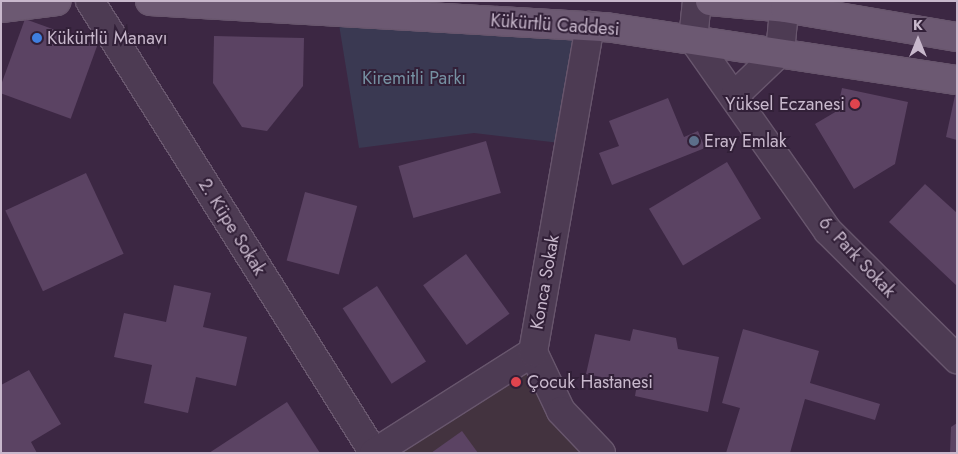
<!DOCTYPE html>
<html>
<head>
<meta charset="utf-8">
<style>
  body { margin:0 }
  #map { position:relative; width:958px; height:454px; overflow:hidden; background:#3c2743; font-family:Jost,sans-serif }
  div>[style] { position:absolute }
  .medical>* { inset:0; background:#43333f }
  .green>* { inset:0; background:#3a3952 }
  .building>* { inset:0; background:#5b4363; transform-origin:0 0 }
  .roads { filter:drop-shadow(1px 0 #68566d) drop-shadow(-1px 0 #68566d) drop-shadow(0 1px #68566d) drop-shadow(0 -1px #68566d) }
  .minor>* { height:28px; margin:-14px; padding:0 14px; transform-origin:14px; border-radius:14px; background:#4d3b53 }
  .major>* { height:28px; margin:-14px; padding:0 14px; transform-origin:14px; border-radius:14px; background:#6c5972 }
  .dots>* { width:14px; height:14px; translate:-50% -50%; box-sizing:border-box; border:2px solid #322038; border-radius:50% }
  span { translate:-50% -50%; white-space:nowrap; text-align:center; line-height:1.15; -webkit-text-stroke:4px #322038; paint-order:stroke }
  .street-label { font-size:18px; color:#c8b8cc }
  .poi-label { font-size:18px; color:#c8b8cc }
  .left { translate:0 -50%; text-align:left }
  .right { translate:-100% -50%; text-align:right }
  .park-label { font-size:18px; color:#7691a2 }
  .frame { position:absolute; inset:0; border:2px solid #c8b8cc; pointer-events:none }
  .north { position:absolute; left:893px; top:15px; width:50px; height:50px; -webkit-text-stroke:4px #322038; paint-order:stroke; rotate:0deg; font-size:14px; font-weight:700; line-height:20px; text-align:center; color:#c8b8cc }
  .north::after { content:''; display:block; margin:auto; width:18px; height:22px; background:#c8b8cc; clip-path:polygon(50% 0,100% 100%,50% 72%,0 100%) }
</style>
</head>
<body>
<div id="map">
  <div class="medical">
    <div style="clip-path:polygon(533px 352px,601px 453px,374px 453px)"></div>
  </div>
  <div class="green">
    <div style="clip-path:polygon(337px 12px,590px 26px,569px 144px,474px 133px,359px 148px)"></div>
  </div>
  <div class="building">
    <div style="left:25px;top:19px;width:77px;height:78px;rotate:20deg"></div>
    <div style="clip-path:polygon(214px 36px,304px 38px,303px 86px,267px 131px,242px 127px,213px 83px)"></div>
    <div style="clip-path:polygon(842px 88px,908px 102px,895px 164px,854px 189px,815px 124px,837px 111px)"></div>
    <div style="clip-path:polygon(956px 91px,957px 91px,957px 140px,946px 137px)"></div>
    <div style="clip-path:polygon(668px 98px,684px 137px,698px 131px,705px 148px,612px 185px,599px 153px,619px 146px,609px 121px)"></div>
    <div style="left:486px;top:141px;width:54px;height:91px;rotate:74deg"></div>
    <div style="left:727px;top:162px;width:66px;height:91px;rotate:59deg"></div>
    <div style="left:86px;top:173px;width:89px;height:89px;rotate:65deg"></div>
    <div style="clip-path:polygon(925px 184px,957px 213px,957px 286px,889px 222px)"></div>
    <div style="left:305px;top:192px;width:54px;height:71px;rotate:15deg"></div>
    <div style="left:466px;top:254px;width:74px;height:53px;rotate:54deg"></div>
    <div style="clip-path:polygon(174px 285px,211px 293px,203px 327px,247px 337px,236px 386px,196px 377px,188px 413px,144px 403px,152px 365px,114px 357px,124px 313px,166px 322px)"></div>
    <div style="left:377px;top:286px;width:90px;height:41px;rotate:57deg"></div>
    <div style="clip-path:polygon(633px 329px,676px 338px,678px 349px,719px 357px,708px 412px,635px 396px,637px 384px,586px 374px,595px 334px,630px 341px)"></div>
    <div style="clip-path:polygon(743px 329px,819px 351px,810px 383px,880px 404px,875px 420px,805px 399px,790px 453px,726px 453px,740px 408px,722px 403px)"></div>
    <div style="clip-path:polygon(29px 370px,61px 424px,31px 442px,37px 453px,1px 453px,1px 385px)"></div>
    <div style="clip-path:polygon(287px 402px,320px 453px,209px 453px)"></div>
    <div style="clip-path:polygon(957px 423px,957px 453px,950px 453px,951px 427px)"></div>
    <div style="clip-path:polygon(462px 431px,478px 453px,431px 453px)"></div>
  </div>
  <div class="roads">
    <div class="minor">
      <div style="left:90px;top:1px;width:534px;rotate:57.86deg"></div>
      <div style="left:697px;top:1px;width:38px;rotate:96deg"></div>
      <div style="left:693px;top:39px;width:235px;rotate:54.9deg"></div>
      <div style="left:828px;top:231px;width:182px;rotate:44.8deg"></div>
      <div style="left:735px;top:95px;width:62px;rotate:-43.7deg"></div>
      <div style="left:780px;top:52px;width:51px;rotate:-84.4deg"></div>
      <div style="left:533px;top:352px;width:65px;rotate:64.6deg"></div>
      <div style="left:561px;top:411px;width:58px;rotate:46.4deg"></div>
      <div style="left:374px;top:453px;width:188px;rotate:-32.4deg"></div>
      <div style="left:533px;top:352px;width:331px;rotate:-80.1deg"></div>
    </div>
    <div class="major">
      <div style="left:150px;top:1px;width:457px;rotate:3.3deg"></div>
      <div style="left:606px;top:27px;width:355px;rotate:8.6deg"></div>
      <div style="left:710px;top:1px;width:75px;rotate:5.3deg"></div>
      <div style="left:785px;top:8px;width:174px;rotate:9.6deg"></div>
      <div style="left:1px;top:8px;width:56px;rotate:-7.1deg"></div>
    </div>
  </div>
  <div class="dots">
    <div style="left:37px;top:38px;background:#3f7fe0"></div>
    <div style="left:855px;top:104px;background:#e0444e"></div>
    <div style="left:694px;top:141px;background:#5c6f8a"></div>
    <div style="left:516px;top:382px;background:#e0444e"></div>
  </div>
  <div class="street-label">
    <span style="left:555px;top:25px;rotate:4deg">Kükürtlü Caddesi</span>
    <span style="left:232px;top:227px;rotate:58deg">2. Küpe Sokak</span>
    <span style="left:857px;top:257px;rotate:47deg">6. Park Sokak</span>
    <span style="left:545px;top:282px;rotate:-80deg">Konca Sokak</span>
  </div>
  <div class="poi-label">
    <span class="left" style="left:47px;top:38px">Kükürtlü Manavı</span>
    <span class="right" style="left:845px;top:104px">Yüksel Eczanesi</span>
    <span class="left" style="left:704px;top:141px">Eray Emlak</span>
    <span class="left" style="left:527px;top:382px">Çocuk Hastanesi</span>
  </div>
  <div class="park-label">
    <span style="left:414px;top:78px">Kiremitli Parkı</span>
  </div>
  <div class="frame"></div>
  <div class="north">K</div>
</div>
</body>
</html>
